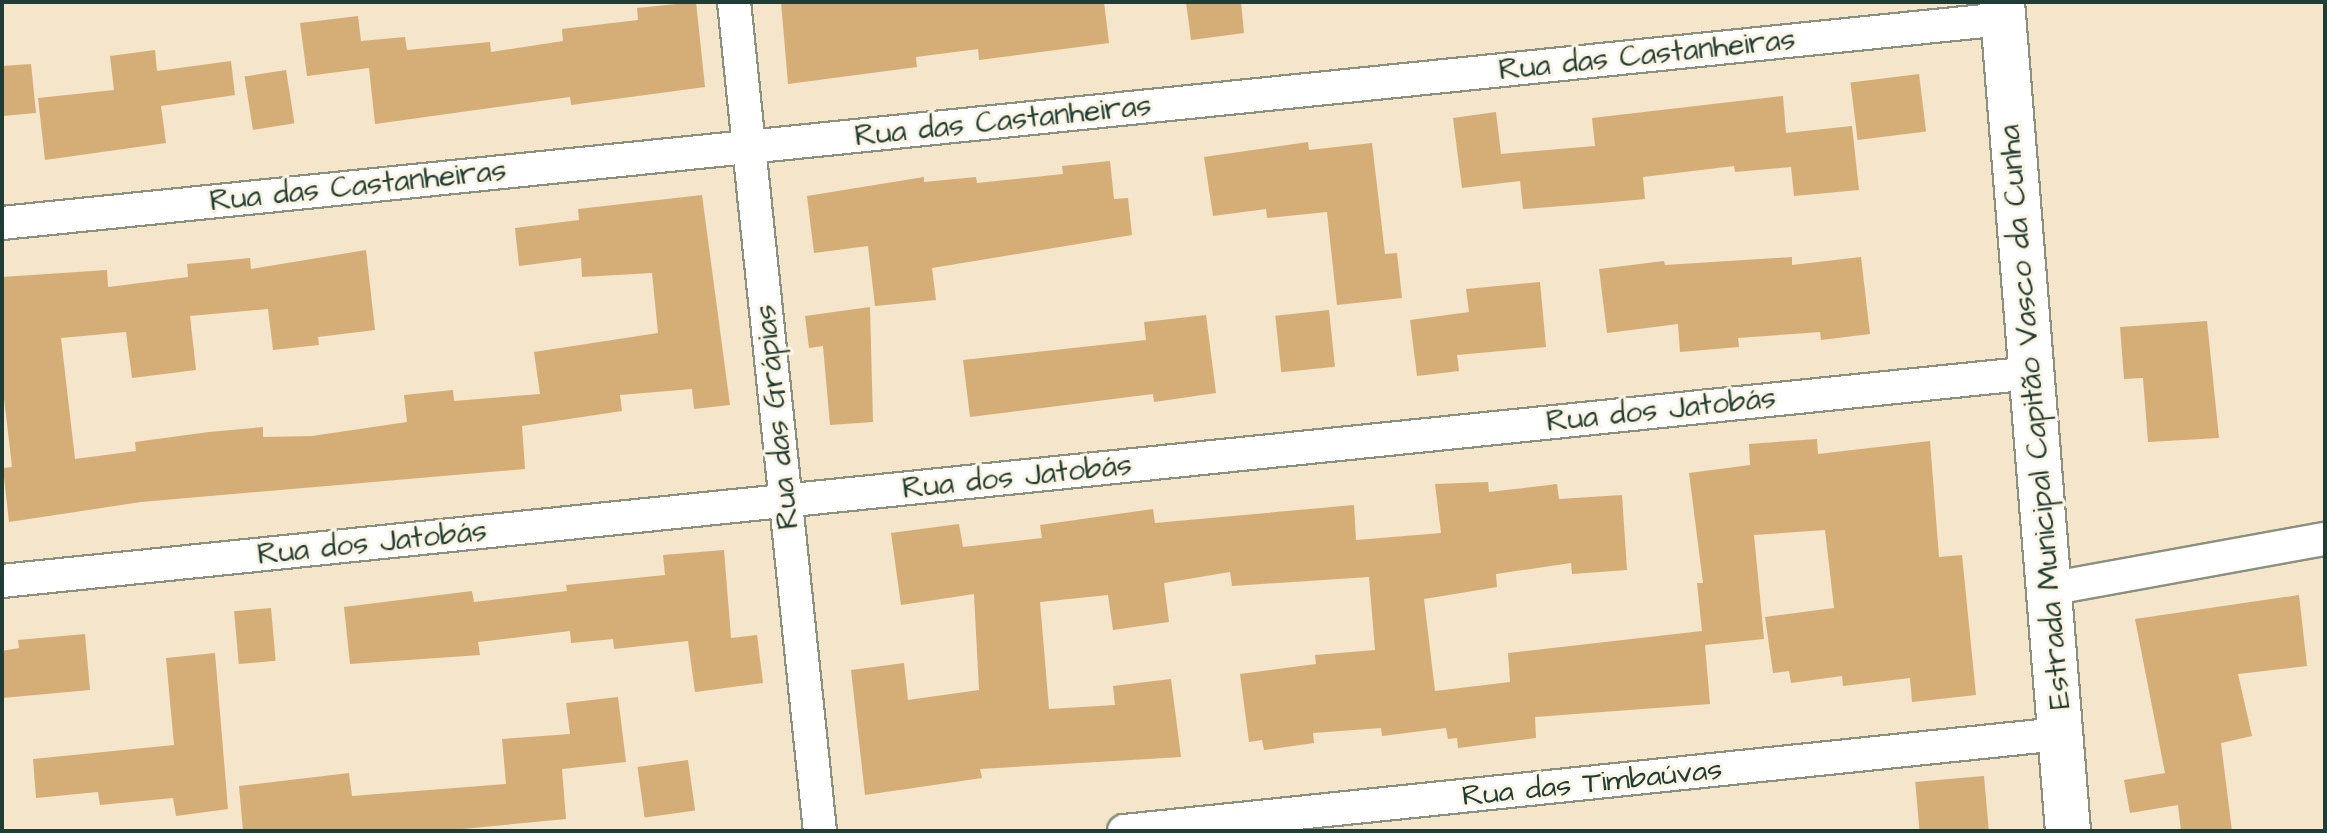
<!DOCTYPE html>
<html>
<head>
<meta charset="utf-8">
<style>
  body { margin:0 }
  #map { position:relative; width:2327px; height:833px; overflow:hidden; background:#f5e5ca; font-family:"Architects Daughter",sans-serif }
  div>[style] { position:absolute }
  .building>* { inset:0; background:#d5ad76; transform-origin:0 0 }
  .roads { filter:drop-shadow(2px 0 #8a917f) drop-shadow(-2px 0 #8a917f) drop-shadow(0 2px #8a917f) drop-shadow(0 -2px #8a917f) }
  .minor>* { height:32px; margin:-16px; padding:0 16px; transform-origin:16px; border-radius:16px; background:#fff }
  .secondary>* { height:44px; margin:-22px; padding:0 22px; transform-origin:22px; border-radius:22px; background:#fff }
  span { translate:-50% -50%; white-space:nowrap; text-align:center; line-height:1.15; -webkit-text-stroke:6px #fcf5e5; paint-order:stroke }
  .street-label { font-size:30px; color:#1f3d34 }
  .frame { position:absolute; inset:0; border:4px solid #1f3d34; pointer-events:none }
</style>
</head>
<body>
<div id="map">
  <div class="building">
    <div style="clip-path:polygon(696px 2px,705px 87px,571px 105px,570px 97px,375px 124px,369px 68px,307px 76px,300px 23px,358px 16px,361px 41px,405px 37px,407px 50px,490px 42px,491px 52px,563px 41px,562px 29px,638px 20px,637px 8px)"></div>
    <div style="clip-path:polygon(781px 2px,1104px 2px,1109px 43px,979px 60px,978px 49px,916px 57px,917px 67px,788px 84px)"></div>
    <div style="clip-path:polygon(1186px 2px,1241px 2px,1244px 33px,1191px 40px)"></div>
    <div style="clip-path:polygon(155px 50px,157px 71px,231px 61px,235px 95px,161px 106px,166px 143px,45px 160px,38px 98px,114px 90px,110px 56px)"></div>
    <div style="clip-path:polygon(31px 64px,36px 113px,2px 116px,2px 66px)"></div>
    <div style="left:286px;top:70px;width:54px;height:42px;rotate:81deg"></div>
    <div style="left:1919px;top:74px;width:58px;height:69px;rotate:83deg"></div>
    <div style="clip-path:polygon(1783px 96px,1786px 133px,1852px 126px,1859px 190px,1794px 196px,1791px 167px,1735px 172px,1734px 166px,1643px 177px,1645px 199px,1601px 203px,1523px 209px,1520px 181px,1462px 188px,1453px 118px,1496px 112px,1501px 154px,1595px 146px,1592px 118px)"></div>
    <div style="clip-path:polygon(1308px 142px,1309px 150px,1372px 143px,1385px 254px,1397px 253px,1402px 298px,1337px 305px,1327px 212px,1267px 218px,1266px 209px,1213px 216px,1204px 157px)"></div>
    <div style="clip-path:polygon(1110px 161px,1114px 199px,1128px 198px,1132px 235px,932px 268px,936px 300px,875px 306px,868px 246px,814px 253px,807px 196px,924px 177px,924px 182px,976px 177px,977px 183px,1063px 174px,1062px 166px)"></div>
    <div style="clip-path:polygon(702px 195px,730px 405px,694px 409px,692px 389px,620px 395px,622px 411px,522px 426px,525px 469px,141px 502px,9px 522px,3px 468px,12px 467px,2px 381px,2px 277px,107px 270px,108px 287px,188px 277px,187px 264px,250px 258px,251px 269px,366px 250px,375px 330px,318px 337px,319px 345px,273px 350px,268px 309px,190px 316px,196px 370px,132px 378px,126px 332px,61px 338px,75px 459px,136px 451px,135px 442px,209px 432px,263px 427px,263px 437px,312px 436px,407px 422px,404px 395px,453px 390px,454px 401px,540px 394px,534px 352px,658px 333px,652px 273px,582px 277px,581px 258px,519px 266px,515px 228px,579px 220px,578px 209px)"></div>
    <div style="clip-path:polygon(1792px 257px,1792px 265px,1861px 257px,1870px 334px,1821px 340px,1820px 332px,1738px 338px,1739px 347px,1680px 352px,1678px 324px,1607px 333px,1599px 269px,1664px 261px,1665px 265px)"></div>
    <div style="clip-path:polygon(1540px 282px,1546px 347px,1457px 355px,1459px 371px,1417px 376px,1410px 320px,1469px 312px,1466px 289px)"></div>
    <div style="clip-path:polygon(870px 307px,873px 422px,830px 425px,823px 346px,809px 348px,805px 316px)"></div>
    <div style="left:1329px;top:310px;width:57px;height:54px;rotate:84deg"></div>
    <div style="clip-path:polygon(1206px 315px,1216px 393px,1154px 402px,1153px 394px,970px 417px,963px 360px,1146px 340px,1144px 322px)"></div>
    <div style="clip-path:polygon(2207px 321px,2219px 438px,2148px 442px,2143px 378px,2124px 379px,2120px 327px)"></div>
    <div style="clip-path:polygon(1817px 439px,1818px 454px,1930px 441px,1939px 557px,1962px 555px,1976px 695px,1912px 702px,1910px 678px,1843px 686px,1842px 676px,1791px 683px,1789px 671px,1773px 673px,1765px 617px,1834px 608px,1825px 530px,1754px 535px,1764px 639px,1705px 645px,1710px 704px,1535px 717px,1536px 738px,1458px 748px,1457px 738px,1448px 739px,1446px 728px,1382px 736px,1381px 728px,1313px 733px,1314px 743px,1264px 750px,1262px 740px,1249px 742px,1240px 674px,1316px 664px,1315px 655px,1375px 650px,1369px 577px,1232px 586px,1230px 572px,1164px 583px,1169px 622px,1113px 630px,1108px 595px,1040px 602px,1049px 709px,1115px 705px,1113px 686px,1171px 679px,1181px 757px,980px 769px,982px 778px,865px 795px,851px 670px,904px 663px,908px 700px,979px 690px,974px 594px,901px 605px,891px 533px,959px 524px,963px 547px,1042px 538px,1040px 525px,1153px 509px,1155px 523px,1354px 505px,1356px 540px,1441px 533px,1435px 484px,1488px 482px,1489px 492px,1557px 484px,1559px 499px,1622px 495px,1627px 570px,1572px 574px,1571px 563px,1496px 574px,1497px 587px,1424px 599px,1435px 691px,1510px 682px,1508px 653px,1702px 631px,1697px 583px,1703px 583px,1689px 473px,1750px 465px,1749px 444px)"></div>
    <div style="clip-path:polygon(724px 550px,731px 638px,757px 635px,763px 683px,695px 692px,688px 641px,614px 649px,613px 639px,571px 643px,570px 631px,478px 642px,480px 655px,350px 664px,344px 607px,472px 591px,474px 602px,567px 591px,566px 585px,665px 575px,663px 555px)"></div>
    <div style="clip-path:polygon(2299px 595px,2307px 666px,2238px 674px,2252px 736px,2221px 743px,2232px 831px,2181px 831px,2178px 805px,2130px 813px,2124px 780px,2165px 773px,2135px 619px)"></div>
    <div style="left:271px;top:608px;width:53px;height:37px;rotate:85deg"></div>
    <div style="clip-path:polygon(85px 634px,90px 690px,2px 698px,2px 651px,19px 648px,18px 640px)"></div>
    <div style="clip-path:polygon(215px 653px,228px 809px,176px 816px,173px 798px,100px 805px,98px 792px,36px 798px,33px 759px,174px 745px,166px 658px)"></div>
    <div style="clip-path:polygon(618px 697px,626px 762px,562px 769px,566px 819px,441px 831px,243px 831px,239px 786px,349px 773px,352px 796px,506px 784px,502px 739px,570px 734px,566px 703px)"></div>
    <div style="left:688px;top:760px;width:51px;height:51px;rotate:82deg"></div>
    <div style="left:1984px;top:776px;width:55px;height:69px;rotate:85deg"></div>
  </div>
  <div class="roads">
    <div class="minor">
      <div style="left:734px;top:2px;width:833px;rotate:84.08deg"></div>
      <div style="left:2px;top:223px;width:2011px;rotate:-5.82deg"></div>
      <div style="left:2px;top:581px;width:2040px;rotate:-5.85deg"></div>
      <div style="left:2049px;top:589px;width:280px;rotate:-10.3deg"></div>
      <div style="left:1124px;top:831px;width:941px;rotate:-5.92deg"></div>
    </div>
    <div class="secondary">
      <div style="left:2002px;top:2px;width:832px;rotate:85.45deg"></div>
    </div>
  </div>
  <div class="street-label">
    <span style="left:1647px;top:55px;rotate:-6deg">Rua das Castanheiras</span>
    <span style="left:1003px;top:121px;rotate:-6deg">Rua das Castanheiras</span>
    <span style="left:358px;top:186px;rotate:-6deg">Rua das Castanheiras</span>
    <span style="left:1661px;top:410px;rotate:-6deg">Rua dos Jatobás</span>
    <span style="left:777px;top:417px;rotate:-96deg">Rua das Grápias</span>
    <span style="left:2035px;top:417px;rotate:-95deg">Estrada Municipal Capitão Vasco da Cunha</span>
    <span style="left:1017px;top:477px;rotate:-6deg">Rua dos Jatobás</span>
    <span style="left:372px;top:543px;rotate:-6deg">Rua dos Jatobás</span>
    <span style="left:1592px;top:783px;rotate:-6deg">Rua das Timbaúvas</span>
  </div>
  <div class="frame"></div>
</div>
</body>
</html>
